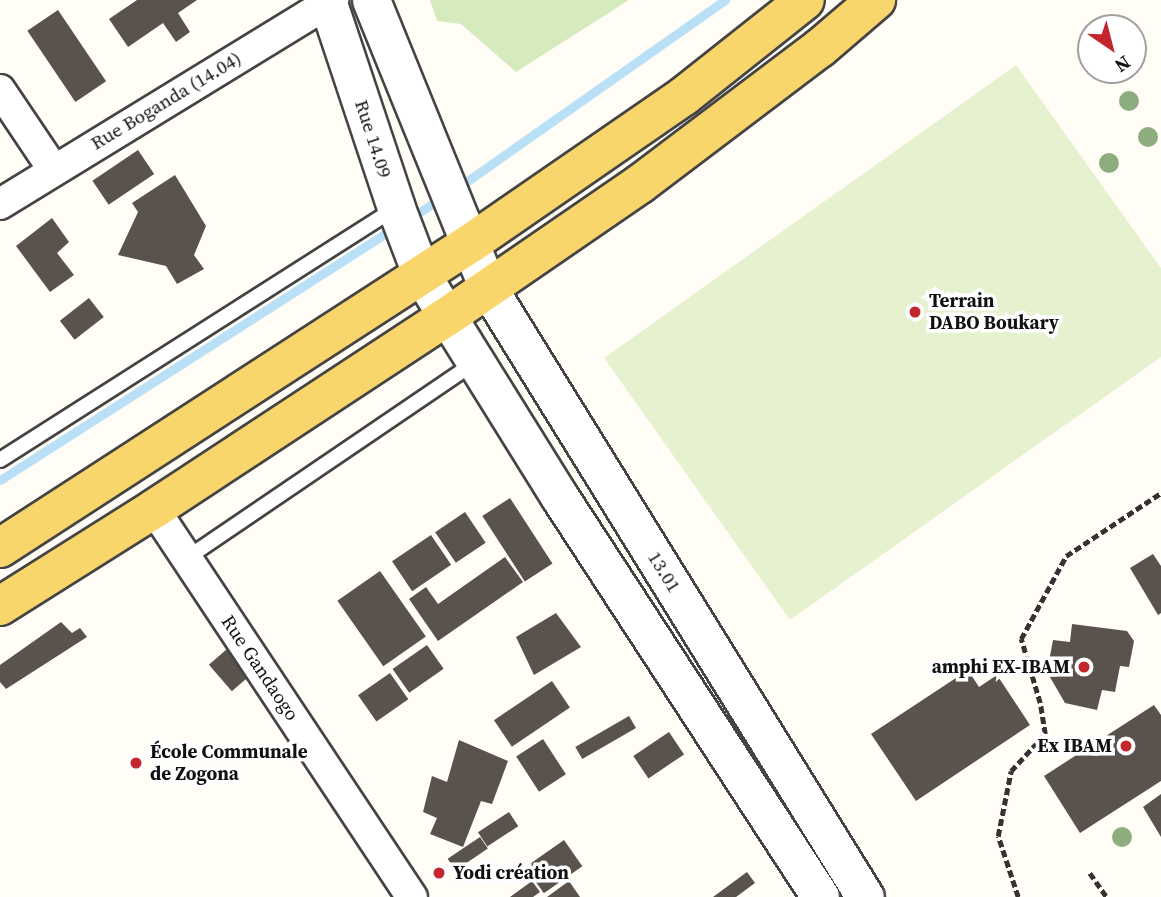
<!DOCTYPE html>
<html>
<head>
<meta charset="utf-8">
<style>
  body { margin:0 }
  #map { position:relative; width:1161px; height:897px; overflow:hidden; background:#fffdf5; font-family:"Source Serif 4",serif }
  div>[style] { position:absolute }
  .green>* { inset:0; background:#d5ebbd }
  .pitch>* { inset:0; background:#e6f2cf }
  .stream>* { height:9px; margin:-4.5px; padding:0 4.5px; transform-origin:4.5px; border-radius:4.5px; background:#b9e0f7 }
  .building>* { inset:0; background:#5a524d; transform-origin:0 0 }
  .path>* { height:4.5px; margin-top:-2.25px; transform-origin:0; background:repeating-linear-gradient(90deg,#333 0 7px,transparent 0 10.5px) }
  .roads { filter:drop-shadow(2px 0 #444) drop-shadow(-2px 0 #444) drop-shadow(0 2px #444) drop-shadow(0 -2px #444) }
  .service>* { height:14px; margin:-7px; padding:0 7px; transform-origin:7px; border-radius:7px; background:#fff }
  .minor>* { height:30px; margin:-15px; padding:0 15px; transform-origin:15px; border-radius:15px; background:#fff }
  .tertiary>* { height:37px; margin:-18.5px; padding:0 18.5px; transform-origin:18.5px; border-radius:18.5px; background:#fff }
  .primary>* { height:38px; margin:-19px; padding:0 19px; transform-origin:19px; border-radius:19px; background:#f9d66b }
  .trees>* { width:20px; height:20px; margin:-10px; border-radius:50%; background:#8dad7f }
  .dots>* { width:19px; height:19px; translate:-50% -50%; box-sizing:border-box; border:4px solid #fff; border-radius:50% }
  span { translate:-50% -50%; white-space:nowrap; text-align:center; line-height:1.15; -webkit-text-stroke:7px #fff; paint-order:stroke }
  .street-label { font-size:19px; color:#111 }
  .poi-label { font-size:19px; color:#111; font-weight:700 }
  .left { translate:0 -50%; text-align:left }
  .right { translate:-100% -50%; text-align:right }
  .north { position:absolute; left:1077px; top:14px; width:70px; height:70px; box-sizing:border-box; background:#fff; border:2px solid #a0a0a0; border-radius:50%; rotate:145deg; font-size:19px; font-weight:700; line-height:28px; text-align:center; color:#111 }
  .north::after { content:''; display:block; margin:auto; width:24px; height:32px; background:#c4262e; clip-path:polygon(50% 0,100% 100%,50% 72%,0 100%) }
</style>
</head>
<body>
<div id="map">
  <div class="green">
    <div style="clip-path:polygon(430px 0,629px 0,516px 72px,461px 24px,437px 21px)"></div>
  </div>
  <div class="pitch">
    <div style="clip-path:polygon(1016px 65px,1161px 268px,1161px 357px,790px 620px,604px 358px)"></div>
  </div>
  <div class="stream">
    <div style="left:456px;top:189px;width:329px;rotate:-35.1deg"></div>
    <div style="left:409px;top:219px;width:42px;rotate:-33.3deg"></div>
    <div style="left:0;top:480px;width:468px;rotate:-32.6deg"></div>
  </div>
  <div class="building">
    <div style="clip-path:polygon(137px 0,197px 0,178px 13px,190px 32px,176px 42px,163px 23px,128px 47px,109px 19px)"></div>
    <div style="left:58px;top:10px;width:86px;height:37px;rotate:56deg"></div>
    <div style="left:138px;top:150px;width:29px;height:55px;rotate:56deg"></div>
    <div style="clip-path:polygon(175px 175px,206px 226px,194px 255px,204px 269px,177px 284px,166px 266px,118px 255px,138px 212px,132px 203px)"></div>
    <div style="clip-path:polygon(52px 218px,69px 242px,57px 253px,74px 275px,50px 292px,16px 246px)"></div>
    <div style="left:89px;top:298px;width:24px;height:37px;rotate:52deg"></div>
    <div style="left:510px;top:498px;width:78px;height:33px;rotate:57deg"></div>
    <div style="left:465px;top:512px;width:37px;height:36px;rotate:56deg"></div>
    <div style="left:431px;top:535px;width:36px;height:47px;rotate:56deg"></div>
    <div style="clip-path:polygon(1153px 554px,1161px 566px,1161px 613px,1158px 615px,1130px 568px)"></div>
    <div style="clip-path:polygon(505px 557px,523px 582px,438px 641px,409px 599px,426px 587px,438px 604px)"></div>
    <div style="left:380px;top:571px;width:80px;height:52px;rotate:55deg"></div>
    <div style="clip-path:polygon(556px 613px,581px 647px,534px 675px,516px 637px)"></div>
    <div style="clip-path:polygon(61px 622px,72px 633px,80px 628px,87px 637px,6px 689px,0 682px,0 665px)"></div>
    <div style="clip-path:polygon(1072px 624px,1127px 631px,1134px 641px,1129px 667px,1120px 666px,1115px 692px,1102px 690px,1097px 710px,1065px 703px,1047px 672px,1053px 640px,1070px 642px)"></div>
    <div style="left:427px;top:645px;width:29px;height:42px;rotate:55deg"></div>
    <div style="left:227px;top:649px;width:35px;height:24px;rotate:49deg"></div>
    <div style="clip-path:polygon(968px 670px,979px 687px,997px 675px,1030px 725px,916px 801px,871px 734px)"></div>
    <div style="left:390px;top:673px;width:32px;height:39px;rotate:55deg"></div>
    <div style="left:552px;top:681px;width:32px;height:70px;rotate:56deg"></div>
    <div style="clip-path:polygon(1154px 705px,1161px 715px,1161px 781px,1080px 833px,1044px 776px)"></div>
    <div style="left:629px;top:716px;width:14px;height:62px;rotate:60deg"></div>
    <div style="left:669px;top:732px;width:27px;height:43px;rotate:56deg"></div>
    <div style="left:543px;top:739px;width:42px;height:32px;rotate:57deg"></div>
    <div style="clip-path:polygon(459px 740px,508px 761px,492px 804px,481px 801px,463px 847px,430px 834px,437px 818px,423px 812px,432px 776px,447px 782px)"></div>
    <div style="clip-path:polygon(1161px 794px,1161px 837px,1143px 807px)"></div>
    <div style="left:509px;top:812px;width:17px;height:37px;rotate:57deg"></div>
    <div style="left:480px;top:837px;width:14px;height:39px;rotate:56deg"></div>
    <div style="left:564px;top:840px;width:32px;height:47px;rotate:55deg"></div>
    <div style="clip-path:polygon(747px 872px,755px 883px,736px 897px,713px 897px)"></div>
    <div style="clip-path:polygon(532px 881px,540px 892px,533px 897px,510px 897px)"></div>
    <div style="clip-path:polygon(569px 881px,580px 897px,547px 897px)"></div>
  </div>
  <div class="path">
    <div style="left:1090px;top:873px;width:29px;rotate:55deg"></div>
    <div style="left:1018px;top:897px;width:64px;rotate:-108.2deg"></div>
    <div style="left:998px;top:836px;width:66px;rotate:-78.7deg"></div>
    <div style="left:1011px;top:771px;width:50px;rotate:-47.4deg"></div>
    <div style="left:1045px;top:734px;width:31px;rotate:-99deg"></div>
    <div style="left:1040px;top:703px;width:67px;rotate:-106.5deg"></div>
    <div style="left:1021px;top:639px;width:94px;rotate:-61.5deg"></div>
    <div style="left:1066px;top:556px;width:114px;rotate:-33.6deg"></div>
  </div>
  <div class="roads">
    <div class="service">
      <div style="left:0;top:460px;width:467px;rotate:-32.5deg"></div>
      <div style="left:187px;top:558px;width:347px;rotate:-34.2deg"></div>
    </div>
    <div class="minor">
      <div style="left:0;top:90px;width:95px;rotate:56.1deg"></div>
      <div style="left:0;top:204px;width:391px;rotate:-31.5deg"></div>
      <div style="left:154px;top:509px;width:466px;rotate:56.4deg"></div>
    </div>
    <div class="tertiary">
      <div style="left:327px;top:0;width:219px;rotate:71.6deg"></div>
      <div style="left:396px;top:208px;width:73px;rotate:69.1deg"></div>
      <div style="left:422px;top:276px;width:259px;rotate:58.1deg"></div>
      <div style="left:559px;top:496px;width:478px;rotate:56.9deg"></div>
      <div style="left:371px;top:0;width:311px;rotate:67.9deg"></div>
      <div style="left:488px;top:288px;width:716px;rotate:58.24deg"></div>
    </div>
    <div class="primary">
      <div style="left:0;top:548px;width:561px;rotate:-32.93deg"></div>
      <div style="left:471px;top:243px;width:259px;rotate:-34.6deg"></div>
      <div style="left:684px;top:96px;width:154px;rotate:-38.4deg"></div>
      <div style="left:0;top:606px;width:182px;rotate:-32.2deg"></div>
      <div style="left:154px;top:509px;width:348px;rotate:-33.3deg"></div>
      <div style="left:445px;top:318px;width:237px;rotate:-34.5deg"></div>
      <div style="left:640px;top:184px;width:226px;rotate:-37.1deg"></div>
      <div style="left:820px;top:48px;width:74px;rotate:-40.6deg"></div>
    </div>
  </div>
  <div class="trees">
    <div style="left:1129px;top:101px"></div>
    <div style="left:1148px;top:137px"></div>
    <div style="left:1109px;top:163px"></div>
    <div style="left:1122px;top:837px"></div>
  </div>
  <div class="dots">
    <div style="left:915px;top:312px;background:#c4262e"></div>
    <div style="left:1084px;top:667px;background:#c4262e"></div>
    <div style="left:1126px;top:746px;background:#c4262e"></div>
    <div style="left:136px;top:763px;background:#c4262e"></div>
    <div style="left:439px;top:873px;background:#c4262e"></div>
  </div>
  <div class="street-label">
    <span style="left:166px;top:101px;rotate:-31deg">Rue Boganda (14.04)</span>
    <span style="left:373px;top:139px;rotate:72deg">Rue 14.09</span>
    <span style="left:664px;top:572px;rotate:58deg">13.01</span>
    <span style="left:260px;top:668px;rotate:56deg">Rue Gandaogo</span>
  </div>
  <div class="poi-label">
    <span class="left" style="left:929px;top:312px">Terrain<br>DABO Boukary</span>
    <span class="right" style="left:1070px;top:667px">amphi EX-IBAM</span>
    <span class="right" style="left:1112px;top:746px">Ex IBAM</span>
    <span class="left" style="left:150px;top:763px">École Communale<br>de Zogona</span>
    <span class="left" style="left:453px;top:873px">Yodi création</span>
  </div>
  <div class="north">N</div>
</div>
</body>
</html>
